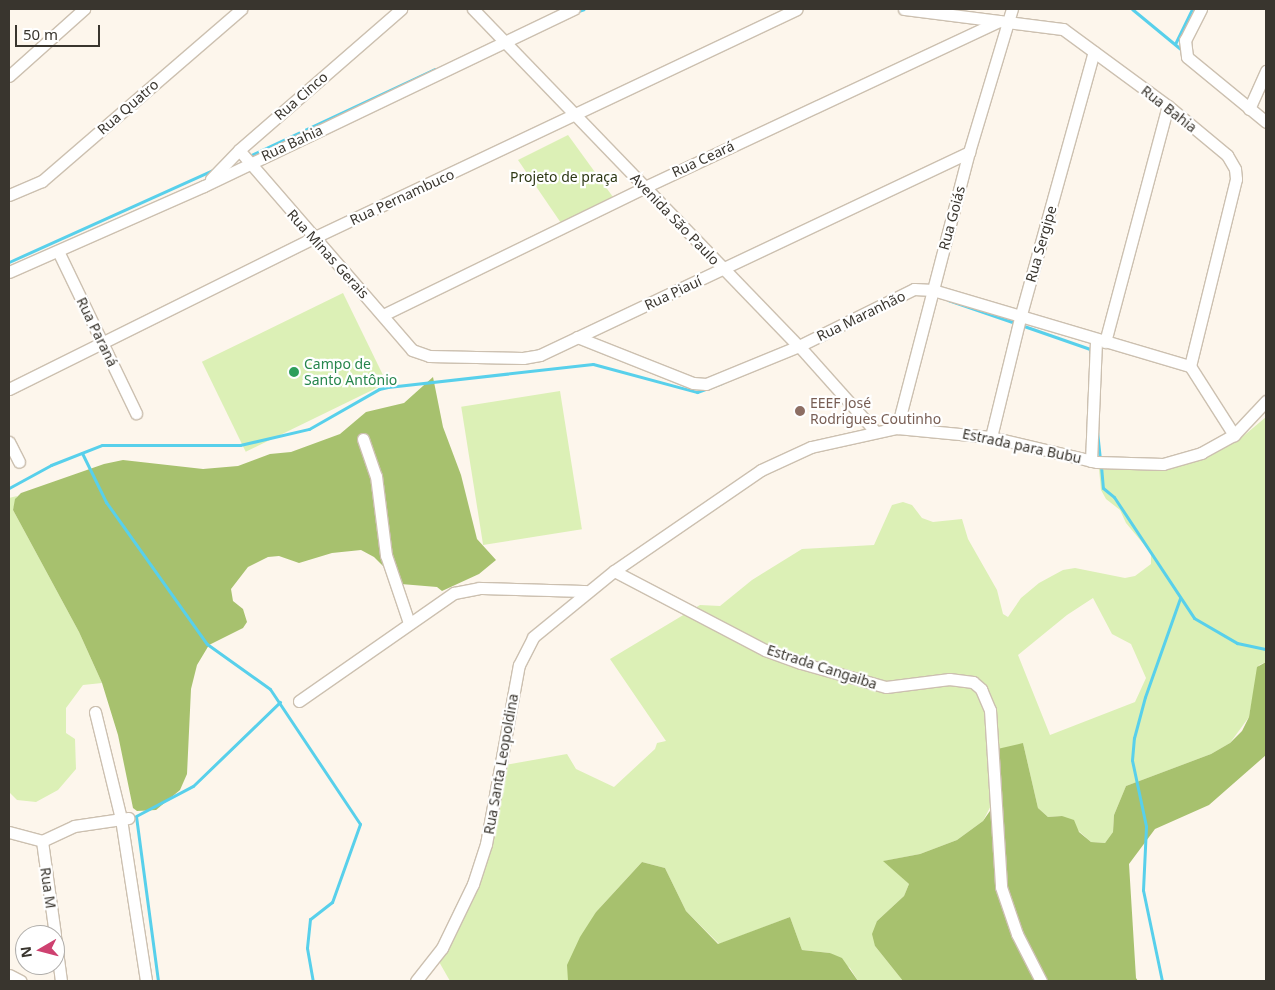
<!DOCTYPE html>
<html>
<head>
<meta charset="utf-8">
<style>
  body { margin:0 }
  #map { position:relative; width:1275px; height:990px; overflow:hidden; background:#fdf6ec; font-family:"Noto Sans",sans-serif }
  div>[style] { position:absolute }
  .green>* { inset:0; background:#dcf0b6; transform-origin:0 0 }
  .forest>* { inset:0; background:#a7c16e }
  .stream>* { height:3px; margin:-1.5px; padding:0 1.5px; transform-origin:1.5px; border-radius:1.5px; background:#58d0eb }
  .roads { filter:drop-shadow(1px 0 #ccc0b0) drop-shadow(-1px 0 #ccc0b0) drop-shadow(0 1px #ccc0b0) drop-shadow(0 -1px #ccc0b0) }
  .minor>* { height:11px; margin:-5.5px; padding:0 5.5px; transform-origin:5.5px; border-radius:5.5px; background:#fff }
  .dots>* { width:14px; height:14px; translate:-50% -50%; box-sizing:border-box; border:2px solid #fff; border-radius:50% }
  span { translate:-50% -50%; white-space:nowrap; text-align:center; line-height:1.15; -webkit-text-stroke:4.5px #fff; paint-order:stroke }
  .street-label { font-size:14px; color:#39352e }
  .park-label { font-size:14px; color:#2d3814 }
  .leisure-label { font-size:14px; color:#27864d }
  .left { translate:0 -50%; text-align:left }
  .education-label { font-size:14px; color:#785e54 }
  .frame { position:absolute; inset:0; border:10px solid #39352e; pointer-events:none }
  .north { position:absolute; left:15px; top:925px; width:50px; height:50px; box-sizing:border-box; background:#fff; border:1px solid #b0aeab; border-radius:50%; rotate:262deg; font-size:14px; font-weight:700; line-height:20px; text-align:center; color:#39352e }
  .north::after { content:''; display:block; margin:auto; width:18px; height:22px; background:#ce4170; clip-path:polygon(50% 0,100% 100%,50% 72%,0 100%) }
  .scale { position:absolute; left:15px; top:25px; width:85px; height:22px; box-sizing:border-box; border:2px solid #39352e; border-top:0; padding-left:6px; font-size:15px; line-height:18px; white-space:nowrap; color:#39352e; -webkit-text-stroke:4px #fff; paint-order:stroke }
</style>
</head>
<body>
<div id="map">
  <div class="green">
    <div style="clip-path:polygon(568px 135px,613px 197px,561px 223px,518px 160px)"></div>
    <div style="left:343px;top:293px;width:100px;height:157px;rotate:64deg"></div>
    <div style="left:560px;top:391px;width:140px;height:100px;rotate:81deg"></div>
    <div style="clip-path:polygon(evenodd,1266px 417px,1266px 662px,1259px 665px,1249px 717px,1230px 743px,1211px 754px,1126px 786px,1114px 815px,1113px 832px,1105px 843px,1091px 842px,1062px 816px,1048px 817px,1038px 808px,1023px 743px,983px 821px,957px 840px,920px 854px,884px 861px,909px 884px,904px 896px,877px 921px,875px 946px,903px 981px,858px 981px,850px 968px,830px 953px,802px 950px,790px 917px,719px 944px,686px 911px,665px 868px,642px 862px,596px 912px,568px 981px,450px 981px,438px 960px,455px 934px,505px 765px,567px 754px,576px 769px,614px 787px,655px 749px,657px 743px,666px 741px,610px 659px,700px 605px,720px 606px,752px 580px,802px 549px,874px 545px,892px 505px,903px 502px,912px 505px,922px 518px,933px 522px,962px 519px,968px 539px,997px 590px,1003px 614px,1008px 617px,1021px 598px,1039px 583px,1063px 570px,1075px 568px,1125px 578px,1135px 576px,1151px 564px,1151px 553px,1126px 523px,1120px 510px,1106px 499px,1101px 490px,1099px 469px,1151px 469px,1204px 456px,1241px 438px,1266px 417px,1093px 598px,1112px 634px,1131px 644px,1146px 678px,1135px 702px,1050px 735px,1018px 655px,1067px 615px,1093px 598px)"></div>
    <div style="clip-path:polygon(17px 496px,13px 510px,79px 632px,102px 683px,83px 685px,66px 708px,66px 733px,75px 739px,76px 769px,58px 790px,36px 802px,17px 800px,9px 792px,9px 498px)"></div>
  </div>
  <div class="forest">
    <div style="clip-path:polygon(433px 377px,443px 427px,461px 475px,477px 539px,496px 560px,479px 574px,442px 591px,437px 587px,401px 584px,374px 557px,361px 550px,332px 553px,299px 563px,279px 556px,268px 557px,248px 567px,231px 589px,233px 601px,243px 609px,247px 622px,243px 628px,209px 645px,197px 665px,191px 689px,187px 774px,180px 790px,156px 810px,137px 811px,133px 808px,118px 735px,102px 683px,79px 632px,13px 510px,15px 499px,21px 493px,104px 464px,123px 460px,203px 469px,238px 466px,270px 454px,291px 452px,340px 434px,366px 412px,404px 403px)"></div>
    <div style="clip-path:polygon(1266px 662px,1266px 755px,1209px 805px,1155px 829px,1129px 864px,1136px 978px,1138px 981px,903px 981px,875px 946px,872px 934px,877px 921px,904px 896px,909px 884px,883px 861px,920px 854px,957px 840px,983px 821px,992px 808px,993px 750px,1023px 743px,1038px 808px,1048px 817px,1062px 816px,1074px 820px,1079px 832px,1091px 842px,1105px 843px,1113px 832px,1114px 815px,1126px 786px,1211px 754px,1230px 743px,1242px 731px,1249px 717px,1257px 667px)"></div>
    <div style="clip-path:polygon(642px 862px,665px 868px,686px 911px,718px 944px,790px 917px,802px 950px,830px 953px,842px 958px,858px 981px,568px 981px,567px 965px,580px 937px,596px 912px)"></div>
  </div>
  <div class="stream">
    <div style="left:1132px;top:9px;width:66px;rotate:39.5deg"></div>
    <div style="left:575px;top:12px;width:9px;rotate:-18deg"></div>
    <div style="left:1175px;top:44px;width:39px;rotate:-64deg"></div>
    <div style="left:249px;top:156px;width:205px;rotate:-25.1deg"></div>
    <div style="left:9px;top:262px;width:224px;rotate:-24.3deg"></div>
    <div style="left:948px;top:300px;width:71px;rotate:18.9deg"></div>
    <div style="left:1021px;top:325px;width:73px;rotate:19.2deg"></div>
    <div style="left:1090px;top:349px;width:3px;rotate:90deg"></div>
    <div style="left:1097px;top:431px;width:29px;rotate:84deg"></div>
    <div style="left:82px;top:453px;width:55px;rotate:63.9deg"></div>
    <div style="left:106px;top:502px;width:174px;rotate:54.6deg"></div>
    <div style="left:207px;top:644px;width:77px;rotate:35.5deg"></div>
    <div style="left:270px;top:689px;width:162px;rotate:56.3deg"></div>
    <div style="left:360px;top:824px;width:83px;rotate:109.7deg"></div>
    <div style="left:332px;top:902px;width:28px;rotate:142deg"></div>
    <div style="left:310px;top:919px;width:29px;rotate:96deg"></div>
    <div style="left:307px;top:948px;width:34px;rotate:80deg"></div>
    <div style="left:1101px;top:466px;width:22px;rotate:85deg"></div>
    <div style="left:1103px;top:488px;width:14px;rotate:39deg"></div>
    <div style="left:1114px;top:497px;width:145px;rotate:56.5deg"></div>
    <div style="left:1194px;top:618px;width:50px;rotate:30.2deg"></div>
    <div style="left:1237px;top:643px;width:30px;rotate:12deg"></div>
    <div style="left:9px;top:488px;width:48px;rotate:-28.7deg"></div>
    <div style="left:51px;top:465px;width:55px;rotate:-21.4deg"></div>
    <div style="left:102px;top:445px;width:138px"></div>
    <div style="left:240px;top:445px;width:71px;rotate:-13.1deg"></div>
    <div style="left:309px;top:429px;width:81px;rotate:-29.7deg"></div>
    <div style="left:379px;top:389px;width:9px;rotate:-13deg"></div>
    <div style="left:388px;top:387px;width:206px;rotate:-6.4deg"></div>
    <div style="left:593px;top:364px;width:108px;rotate:15.1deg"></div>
    <div style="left:697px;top:392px;width:27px;rotate:-20deg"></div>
    <div style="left:158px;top:981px;width:166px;rotate:-97.6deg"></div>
    <div style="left:136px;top:816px;width:64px;rotate:-27.8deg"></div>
    <div style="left:193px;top:786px;width:121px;rotate:-44deg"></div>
    <div style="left:1162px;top:981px;width:93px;rotate:-101.8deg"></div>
    <div style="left:1143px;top:890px;width:64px;rotate:-87.3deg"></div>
    <div style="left:1146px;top:826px;width:67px;rotate:-102deg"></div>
    <div style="left:1132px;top:760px;width:22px;rotate:-85deg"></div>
    <div style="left:1134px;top:738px;width:42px;rotate:-75deg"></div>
    <div style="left:1145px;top:697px;width:105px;rotate:-70.5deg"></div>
  </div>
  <div class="roads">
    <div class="minor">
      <div style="left:473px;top:9px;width:469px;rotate:46deg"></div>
      <div style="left:799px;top:346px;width:114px;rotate:48.2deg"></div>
      <div style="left:904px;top:9px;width:160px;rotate:7.2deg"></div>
      <div style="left:1063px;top:29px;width:130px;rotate:36.3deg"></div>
      <div style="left:1168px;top:106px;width:77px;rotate:39.7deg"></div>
      <div style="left:1227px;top:155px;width:16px;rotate:60deg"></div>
      <div style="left:1235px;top:169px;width:10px;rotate:84deg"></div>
      <div style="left:1236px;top:179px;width:193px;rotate:103.8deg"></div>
      <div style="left:1201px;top:9px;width:35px;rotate:117deg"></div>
      <div style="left:1185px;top:40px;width:17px;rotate:83deg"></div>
      <div style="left:1187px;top:57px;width:102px;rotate:39.4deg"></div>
      <div style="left:9px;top:76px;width:101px;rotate:-41.8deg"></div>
      <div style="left:1249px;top:109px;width:42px;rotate:-65.9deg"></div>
      <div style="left:239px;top:150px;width:264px;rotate:49.1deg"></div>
      <div style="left:412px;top:350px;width:18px;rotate:19deg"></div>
      <div style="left:429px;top:356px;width:94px;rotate:1.2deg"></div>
      <div style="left:523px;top:358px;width:17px;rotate:-10deg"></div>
      <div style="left:540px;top:355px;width:475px;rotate:-25.3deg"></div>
      <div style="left:211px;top:179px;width:40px;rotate:-46deg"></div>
      <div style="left:239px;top:150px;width:215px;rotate:-41deg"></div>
      <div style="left:9px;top:195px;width:36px;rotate:-23deg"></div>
      <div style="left:42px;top:181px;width:263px;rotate:-40.8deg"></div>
      <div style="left:58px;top:251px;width:180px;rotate:64.3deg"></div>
      <div style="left:9px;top:272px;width:213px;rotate:-23.8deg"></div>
      <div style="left:204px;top:186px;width:410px;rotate:-25.6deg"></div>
      <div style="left:383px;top:315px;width:292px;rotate:-26deg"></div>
      <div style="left:645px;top:187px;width:391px;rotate:-25.1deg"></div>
      <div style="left:577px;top:337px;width:125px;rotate:21.6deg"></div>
      <div style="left:693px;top:383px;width:13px;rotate:4deg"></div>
      <div style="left:706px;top:384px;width:100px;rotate:-22.2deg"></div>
      <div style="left:799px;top:346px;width:128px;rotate:-26.4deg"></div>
      <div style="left:914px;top:289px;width:19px;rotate:3deg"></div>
      <div style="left:933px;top:290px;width:268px;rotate:16.5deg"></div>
      <div style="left:1190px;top:366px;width:82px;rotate:57.5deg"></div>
      <div style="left:1105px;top:342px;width:244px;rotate:-75.1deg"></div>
      <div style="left:9px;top:389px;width:339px;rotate:-26.4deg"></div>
      <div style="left:313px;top:238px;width:535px;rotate:-25.32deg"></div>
      <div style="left:897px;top:428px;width:285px;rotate:-75.4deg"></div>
      <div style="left:969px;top:152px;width:149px;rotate:-73.3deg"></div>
      <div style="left:991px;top:437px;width:122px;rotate:-76.3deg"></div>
      <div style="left:1020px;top:318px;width:276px;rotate:-74.5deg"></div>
      <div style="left:363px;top:439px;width:39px;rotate:71deg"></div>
      <div style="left:376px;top:476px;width:80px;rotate:82.8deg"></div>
      <div style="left:386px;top:555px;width:72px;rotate:71.3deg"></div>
      <div style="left:9px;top:442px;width:22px;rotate:63deg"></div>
      <div style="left:1091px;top:461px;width:121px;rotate:-87.6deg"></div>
      <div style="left:614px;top:571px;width:170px;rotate:27.6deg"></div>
      <div style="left:765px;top:650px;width:38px;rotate:20deg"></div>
      <div style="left:801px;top:663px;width:88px;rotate:15.8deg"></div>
      <div style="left:886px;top:687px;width:64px;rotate:-7.2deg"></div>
      <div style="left:949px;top:679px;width:24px;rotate:7deg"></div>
      <div style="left:973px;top:682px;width:11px;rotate:41deg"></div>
      <div style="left:981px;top:689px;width:23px;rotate:67deg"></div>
      <div style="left:990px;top:710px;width:177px;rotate:86.4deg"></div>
      <div style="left:1001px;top:887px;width:50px;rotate:71.2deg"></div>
      <div style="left:1017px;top:934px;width:53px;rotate:62.9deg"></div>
      <div style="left:299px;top:701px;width:189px;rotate:-34.9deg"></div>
      <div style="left:454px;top:593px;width:25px;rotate:-11deg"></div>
      <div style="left:479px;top:588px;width:107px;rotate:1.6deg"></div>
      <div style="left:95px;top:712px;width:110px;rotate:76.3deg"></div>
      <div style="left:121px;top:819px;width:164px;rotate:81.2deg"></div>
      <div style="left:9px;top:832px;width:34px;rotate:15deg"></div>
      <div style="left:42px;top:841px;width:95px;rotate:82.1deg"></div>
      <div style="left:42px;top:841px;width:35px;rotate:-25deg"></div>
      <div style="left:74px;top:826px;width:55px;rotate:-8.4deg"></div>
      <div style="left:55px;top:936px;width:45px;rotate:82.4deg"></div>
      <div style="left:9px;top:975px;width:13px;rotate:27deg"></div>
      <div style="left:416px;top:981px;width:42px;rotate:-51.8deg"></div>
      <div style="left:442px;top:948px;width:71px;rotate:-64.2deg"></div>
      <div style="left:473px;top:884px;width:42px;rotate:-72deg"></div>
      <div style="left:486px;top:844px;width:182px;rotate:-79.6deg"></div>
      <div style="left:519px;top:665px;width:31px;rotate:-63deg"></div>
      <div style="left:533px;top:637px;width:104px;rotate:-39.2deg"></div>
      <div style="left:614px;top:571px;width:178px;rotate:-34.5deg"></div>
      <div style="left:761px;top:470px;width:55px;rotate:-24.7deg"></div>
      <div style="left:811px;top:447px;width:88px;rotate:-12.5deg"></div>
      <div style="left:897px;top:428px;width:94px;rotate:5.5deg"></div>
      <div style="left:991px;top:437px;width:109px;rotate:13.3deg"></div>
      <div style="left:1097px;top:462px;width:66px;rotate:1.7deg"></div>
      <div style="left:1163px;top:464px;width:40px;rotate:-16deg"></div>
      <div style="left:1201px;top:453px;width:38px;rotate:-29deg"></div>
      <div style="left:1234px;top:435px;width:47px;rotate:-46.7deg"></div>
    </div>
  </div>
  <div class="dots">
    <div style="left:294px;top:372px;background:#2e9e5b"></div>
    <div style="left:800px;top:411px;background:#8d6e63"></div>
  </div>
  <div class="street-label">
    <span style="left:301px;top:96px;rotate:-41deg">Rua Cinco</span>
    <span style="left:128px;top:107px;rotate:-41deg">Rua Quatro</span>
    <span style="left:1169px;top:109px;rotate:38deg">Rua Bahia</span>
    <span style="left:292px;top:143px;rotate:-25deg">Rua Bahia</span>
    <span style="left:703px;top:159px;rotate:-25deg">Rua Ceará</span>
    <span style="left:402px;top:197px;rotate:-25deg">Rua Pernambuco</span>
    <span style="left:952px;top:218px;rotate:-75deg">Rua Goiás</span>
    <span style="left:675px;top:219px;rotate:46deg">Avenida São Paulo</span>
    <span style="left:1041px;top:244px;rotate:-74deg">Rua Sergipe</span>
    <span style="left:328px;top:254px;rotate:48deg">Rua Minas Gerais</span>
    <span style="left:673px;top:293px;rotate:-25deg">Rua Piauí</span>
    <span style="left:861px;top:316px;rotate:-26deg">Rua Maranhão</span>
    <span style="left:97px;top:332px;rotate:64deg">Rua Paraná</span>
    <span style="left:1022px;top:446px;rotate:12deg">Estrada para Bubu</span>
    <span style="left:822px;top:667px;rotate:18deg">Estrada Cangaiba</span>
    <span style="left:501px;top:764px;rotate:-80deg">Rua Santa Leopoldina</span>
    <span style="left:48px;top:888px;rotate:82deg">Rua M</span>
  </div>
  <div class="park-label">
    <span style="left:564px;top:177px">Projeto de praça</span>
  </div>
  <div class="leisure-label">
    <span class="left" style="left:304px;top:372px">Campo de<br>Santo Antônio</span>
  </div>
  <div class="education-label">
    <span class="left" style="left:810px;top:411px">EEEF José<br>Rodrigues Coutinho</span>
  </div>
  <div class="frame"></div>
  <div class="north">N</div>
  <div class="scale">50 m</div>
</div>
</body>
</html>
